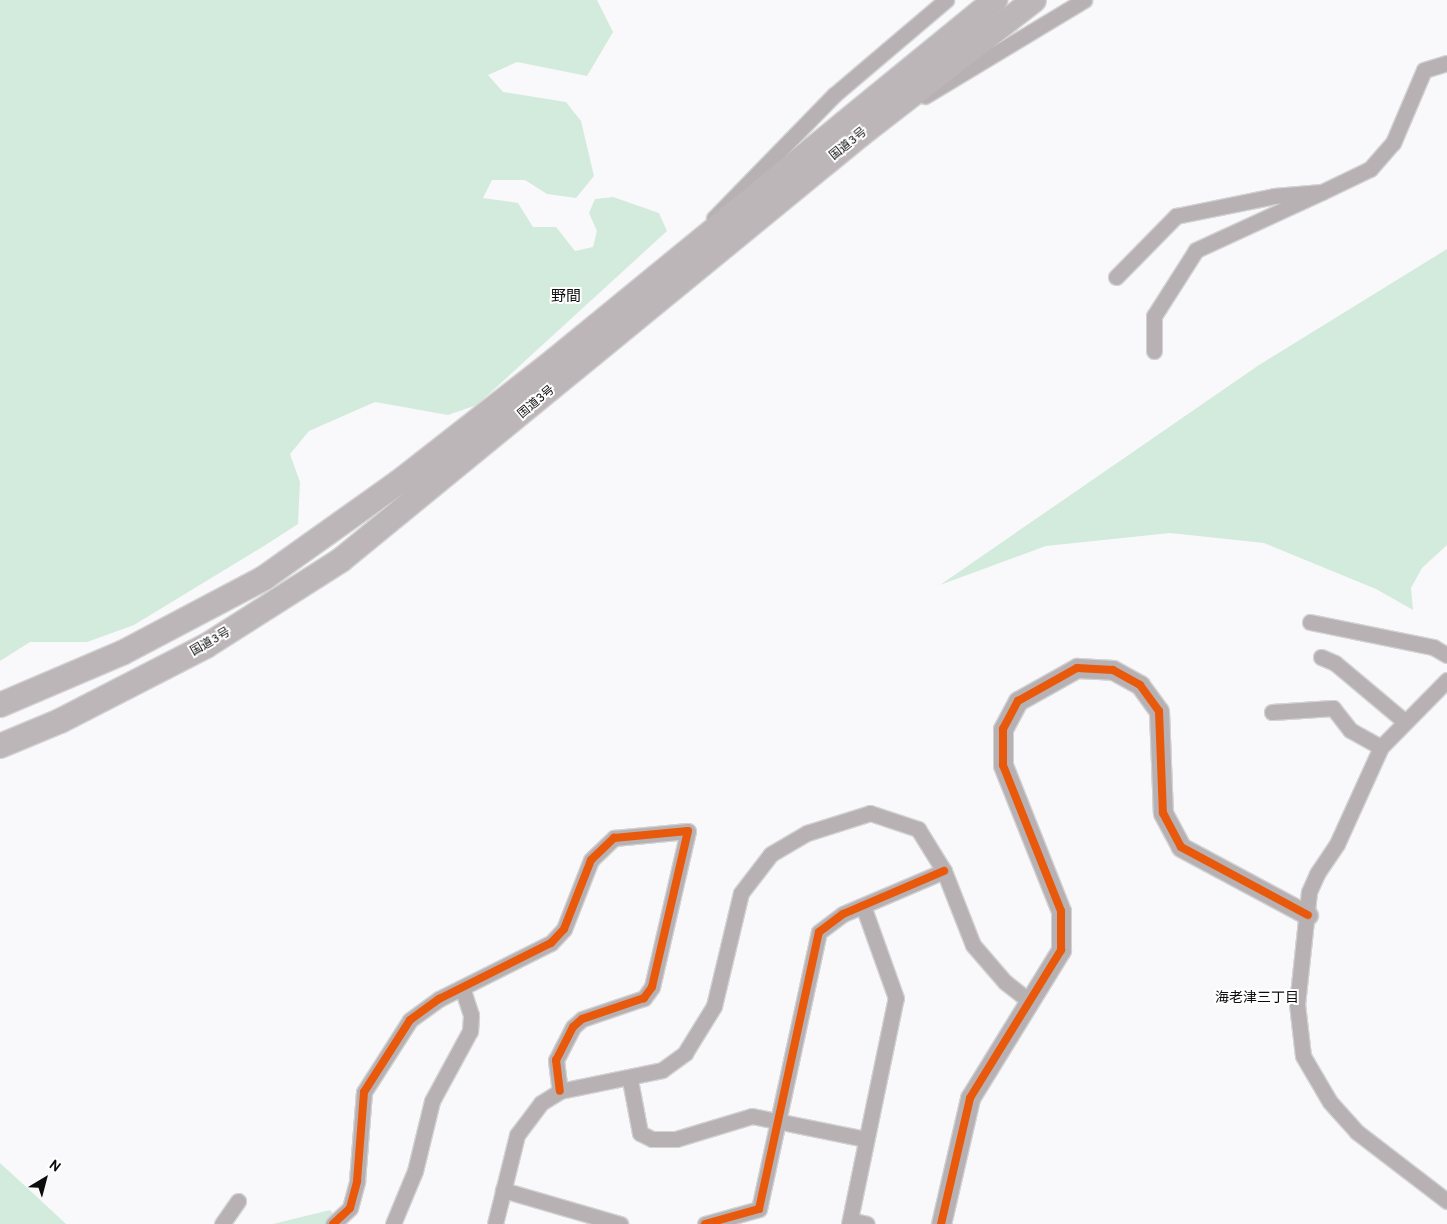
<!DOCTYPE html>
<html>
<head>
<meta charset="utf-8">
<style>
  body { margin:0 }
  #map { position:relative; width:1447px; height:1224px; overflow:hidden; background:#f9f8fb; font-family:Overpass,"Noto Sans JP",sans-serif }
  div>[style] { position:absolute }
  .green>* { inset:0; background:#d3ebdd }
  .roads { filter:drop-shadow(1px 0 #d3d3d4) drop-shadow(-1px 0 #d3d3d4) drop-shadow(0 1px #d3d3d4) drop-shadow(0 -1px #d3d3d4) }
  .minor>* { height:15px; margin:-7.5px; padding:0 7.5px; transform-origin:7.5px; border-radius:7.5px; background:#b8b1b4 }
  .tertiary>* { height:19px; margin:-9.5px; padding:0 9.5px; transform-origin:9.5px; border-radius:9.5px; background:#b8b1b4 }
  .trunk>* { height:24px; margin:-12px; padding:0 12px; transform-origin:12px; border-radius:12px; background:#bcb6b8 }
  .cycleway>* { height:8px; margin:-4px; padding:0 4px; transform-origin:4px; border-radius:4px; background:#e8590c }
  span { translate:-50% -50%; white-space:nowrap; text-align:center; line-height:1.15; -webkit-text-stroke:4px #fff; paint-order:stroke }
  .street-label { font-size:12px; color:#0e0d0e }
  .neighbourhood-label { font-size:14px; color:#0e0d0e }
  .quarter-label { font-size:15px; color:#0e0d0e }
  .north { position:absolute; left:20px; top:1154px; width:50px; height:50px; -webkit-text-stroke:4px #fff; paint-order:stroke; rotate:37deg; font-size:14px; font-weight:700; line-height:20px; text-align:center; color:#0e0d0e }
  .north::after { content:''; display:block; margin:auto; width:18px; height:22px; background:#0e0d0e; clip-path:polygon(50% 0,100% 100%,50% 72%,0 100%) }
</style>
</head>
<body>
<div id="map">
  <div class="green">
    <div style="clip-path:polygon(0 0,597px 0,613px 32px,587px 76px,517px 62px,488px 75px,503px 92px,566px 102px,581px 121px,594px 176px,576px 198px,547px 194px,525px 180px,492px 180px,483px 198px,518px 203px,533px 227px,556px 227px,575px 251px,593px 247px,597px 231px,589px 213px,595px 199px,613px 197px,659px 213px,667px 231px,477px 405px,448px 415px,375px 402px,309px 431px,290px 454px,300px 482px,298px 524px,264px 546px,134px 625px,87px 642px,30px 642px,0 661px)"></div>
    <div style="clip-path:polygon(1447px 249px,1447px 545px,1422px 568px,1411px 588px,1413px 610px,1376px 589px,1264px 543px,1170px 533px,1046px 546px,940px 585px,1259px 365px)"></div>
    <div style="clip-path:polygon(0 1163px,35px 1195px,66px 1224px,0 1224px)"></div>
    <div style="clip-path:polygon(330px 1210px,341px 1224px,273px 1224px)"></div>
  </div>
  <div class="roads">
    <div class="minor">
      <div style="left:925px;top:96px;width:186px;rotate:-31.1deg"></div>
      <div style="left:714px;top:218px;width:172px;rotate:-45.7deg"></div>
      <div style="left:834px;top:95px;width:147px;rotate:-40.3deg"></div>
      <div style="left:1116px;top:277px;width:86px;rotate:-45.5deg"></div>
      <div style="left:1176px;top:216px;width:100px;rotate:-11.5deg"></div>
      <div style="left:1274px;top:196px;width:48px;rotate:-4.8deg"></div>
      <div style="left:1322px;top:192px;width:53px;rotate:-25.6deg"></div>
      <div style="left:1370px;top:169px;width:35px;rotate:-49deg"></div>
      <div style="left:1393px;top:143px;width:79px;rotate:-67deg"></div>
      <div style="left:1424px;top:70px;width:24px;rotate:-17deg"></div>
      <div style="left:1154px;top:351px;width:35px;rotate:-90deg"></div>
      <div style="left:1154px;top:316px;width:78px;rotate:-57.5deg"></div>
      <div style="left:1196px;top:250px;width:136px;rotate:-24.7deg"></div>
      <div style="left:1310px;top:622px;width:126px;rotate:11.5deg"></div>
      <div style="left:1433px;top:647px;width:16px;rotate:30deg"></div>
      <div style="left:1321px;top:657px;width:15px;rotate:23deg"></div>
      <div style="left:1335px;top:663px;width:89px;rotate:40deg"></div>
      <div style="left:1447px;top:680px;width:94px;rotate:134.6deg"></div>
      <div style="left:1381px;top:747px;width:107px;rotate:114.4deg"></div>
      <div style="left:1337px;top:844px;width:36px;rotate:124deg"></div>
      <div style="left:1317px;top:874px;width:20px;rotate:114deg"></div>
      <div style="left:1309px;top:892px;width:113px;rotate:96.1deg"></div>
      <div style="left:1297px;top:1004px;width:52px;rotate:83.4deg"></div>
      <div style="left:1303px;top:1056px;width:53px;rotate:59.6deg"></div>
      <div style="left:1330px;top:1102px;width:40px;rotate:48deg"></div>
      <div style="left:1357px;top:1132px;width:113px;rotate:37.5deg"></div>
      <div style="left:1272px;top:712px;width:61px;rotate:-3.8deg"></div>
      <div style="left:1333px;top:708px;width:28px;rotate:52deg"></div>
      <div style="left:1350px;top:730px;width:35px;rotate:29deg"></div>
      <div style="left:630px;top:1080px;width:54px;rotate:79.3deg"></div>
      <div style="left:640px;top:1133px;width:13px;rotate:27deg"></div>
      <div style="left:652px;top:1139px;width:24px"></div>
      <div style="left:676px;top:1139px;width:79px;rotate:-16.8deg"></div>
      <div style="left:752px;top:1116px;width:115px;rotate:11.5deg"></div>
      <div style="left:503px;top:1190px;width:122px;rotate:16.2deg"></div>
      <div style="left:850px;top:1220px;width:17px;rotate:13deg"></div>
      <div style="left:222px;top:1224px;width:28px;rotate:-55deg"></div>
      <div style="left:333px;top:1224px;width:23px;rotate:-43deg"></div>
      <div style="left:350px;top:1208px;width:28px;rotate:-75deg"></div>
      <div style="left:357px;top:1181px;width:89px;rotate:-85.5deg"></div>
      <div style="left:364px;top:1092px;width:85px;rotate:-57.4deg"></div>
      <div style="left:410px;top:1020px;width:36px;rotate:-36deg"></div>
      <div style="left:439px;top:999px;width:125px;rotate:-26.6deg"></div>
      <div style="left:551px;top:943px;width:19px;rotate:-47deg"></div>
      <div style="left:564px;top:929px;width:74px;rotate:-68.6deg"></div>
      <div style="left:591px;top:860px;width:32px;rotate:-44deg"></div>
      <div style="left:614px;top:838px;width:74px;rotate:-5.4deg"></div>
      <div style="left:688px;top:831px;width:160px;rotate:103deg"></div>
      <div style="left:652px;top:987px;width:14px;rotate:126deg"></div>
      <div style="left:644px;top:998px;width:65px;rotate:161.3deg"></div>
      <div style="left:582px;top:1019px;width:12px;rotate:138deg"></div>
      <div style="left:573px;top:1027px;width:37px;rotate:117deg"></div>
      <div style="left:556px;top:1060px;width:31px;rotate:83deg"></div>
      <div style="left:393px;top:1224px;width:57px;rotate:-67.5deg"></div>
      <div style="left:415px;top:1171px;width:72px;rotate:-76.3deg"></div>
      <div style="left:432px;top:1101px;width:80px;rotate:-61.5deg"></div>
      <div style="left:470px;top:1031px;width:16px;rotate:-86deg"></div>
      <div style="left:471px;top:1015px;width:28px;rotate:-108deg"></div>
      <div style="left:495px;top:1224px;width:92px;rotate:-76.1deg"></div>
      <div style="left:517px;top:1135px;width:40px;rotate:-53deg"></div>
      <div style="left:541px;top:1103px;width:22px;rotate:-32deg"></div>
      <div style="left:560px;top:1091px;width:104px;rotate:-11.6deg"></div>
      <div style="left:662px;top:1070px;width:29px;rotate:-36deg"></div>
      <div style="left:685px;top:1053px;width:55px;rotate:-58.3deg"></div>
      <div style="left:714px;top:1006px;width:116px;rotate:-76.6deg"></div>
      <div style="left:741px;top:893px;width:49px;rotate:-52.4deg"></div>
      <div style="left:771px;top:854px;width:42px;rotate:-30.3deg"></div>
      <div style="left:807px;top:833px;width:66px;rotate:-17.6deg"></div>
      <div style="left:870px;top:813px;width:51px;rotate:18.4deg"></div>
      <div style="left:918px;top:829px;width:49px;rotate:58.2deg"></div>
      <div style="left:944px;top:871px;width:79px;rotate:68.6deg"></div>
      <div style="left:973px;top:945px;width:49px;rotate:49.1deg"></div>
      <div style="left:1005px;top:982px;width:31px;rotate:38deg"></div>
      <div style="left:705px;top:1224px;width:56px;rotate:-15.5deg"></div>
      <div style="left:759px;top:1209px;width:283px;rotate:-77.8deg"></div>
      <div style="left:819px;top:932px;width:30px;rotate:-37deg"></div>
      <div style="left:843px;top:914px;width:110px;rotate:-23.1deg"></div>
      <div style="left:849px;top:1224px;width:231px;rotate:-78.3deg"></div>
      <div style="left:896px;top:998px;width:98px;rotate:-109.7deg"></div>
    </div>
    <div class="tertiary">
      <div style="left:941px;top:1224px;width:129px;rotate:-77deg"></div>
      <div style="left:970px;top:1098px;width:174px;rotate:-58.4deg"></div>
      <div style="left:1061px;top:950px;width:39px;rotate:-90deg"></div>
      <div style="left:1061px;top:911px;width:157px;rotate:-111.7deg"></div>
      <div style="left:1003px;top:765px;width:36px;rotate:-90deg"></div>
      <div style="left:1003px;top:729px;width:32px;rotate:-62deg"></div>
      <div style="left:1018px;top:701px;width:68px;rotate:-29.2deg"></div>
      <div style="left:1077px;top:668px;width:36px;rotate:3deg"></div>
      <div style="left:1113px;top:670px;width:31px;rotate:29deg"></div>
      <div style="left:1140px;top:685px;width:32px;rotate:54deg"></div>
      <div style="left:1159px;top:711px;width:102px;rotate:87.8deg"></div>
      <div style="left:1163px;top:813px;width:38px;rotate:62deg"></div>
      <div style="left:1181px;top:847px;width:144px;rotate:28.2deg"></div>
    </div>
    <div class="trunk">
      <div style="left:0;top:705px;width:133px;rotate:-23.1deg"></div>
      <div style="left:122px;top:653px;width:161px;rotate:-27.8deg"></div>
      <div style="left:264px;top:578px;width:166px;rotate:-35.4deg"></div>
      <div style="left:399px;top:482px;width:198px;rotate:-38deg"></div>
      <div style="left:555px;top:360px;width:569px;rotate:-39.29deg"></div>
      <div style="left:0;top:746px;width:65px;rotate:-22.6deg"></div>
      <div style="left:60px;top:721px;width:164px;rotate:-27.2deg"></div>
      <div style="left:206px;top:646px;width:160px;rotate:-32.5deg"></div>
      <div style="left:341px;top:560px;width:671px;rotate:-39.31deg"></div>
      <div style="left:860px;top:135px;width:220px;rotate:-37.8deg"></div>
    </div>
  </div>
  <div class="cycleway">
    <div style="left:333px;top:1224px;width:23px;rotate:-43deg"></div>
    <div style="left:350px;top:1208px;width:28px;rotate:-75deg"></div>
    <div style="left:357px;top:1181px;width:89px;rotate:-85.5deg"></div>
    <div style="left:364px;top:1092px;width:85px;rotate:-57.4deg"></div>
    <div style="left:410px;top:1020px;width:36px;rotate:-36deg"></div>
    <div style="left:439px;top:999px;width:125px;rotate:-26.6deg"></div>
    <div style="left:551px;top:943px;width:19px;rotate:-47deg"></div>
    <div style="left:564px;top:929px;width:74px;rotate:-68.6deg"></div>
    <div style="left:591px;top:860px;width:32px;rotate:-44deg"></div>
    <div style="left:614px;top:838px;width:74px;rotate:-5.4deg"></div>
    <div style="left:688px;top:831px;width:160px;rotate:103deg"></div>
    <div style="left:652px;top:987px;width:14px;rotate:126deg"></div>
    <div style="left:644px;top:998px;width:65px;rotate:161.3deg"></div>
    <div style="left:582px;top:1019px;width:12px;rotate:138deg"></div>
    <div style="left:573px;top:1027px;width:37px;rotate:117deg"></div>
    <div style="left:556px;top:1060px;width:31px;rotate:83deg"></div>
    <div style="left:705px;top:1224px;width:56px;rotate:-15.5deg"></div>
    <div style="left:759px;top:1209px;width:283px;rotate:-77.8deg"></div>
    <div style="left:819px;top:932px;width:30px;rotate:-37deg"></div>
    <div style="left:843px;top:914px;width:110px;rotate:-23.1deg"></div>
    <div style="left:941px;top:1224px;width:129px;rotate:-77deg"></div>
    <div style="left:970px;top:1098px;width:174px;rotate:-58.4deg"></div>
    <div style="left:1061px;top:950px;width:39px;rotate:-90deg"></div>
    <div style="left:1061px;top:911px;width:157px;rotate:-111.7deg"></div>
    <div style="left:1003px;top:765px;width:36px;rotate:-90deg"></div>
    <div style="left:1003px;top:729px;width:32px;rotate:-62deg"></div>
    <div style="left:1018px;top:701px;width:68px;rotate:-29.2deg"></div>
    <div style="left:1077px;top:668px;width:36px;rotate:3deg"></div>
    <div style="left:1113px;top:670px;width:31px;rotate:29deg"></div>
    <div style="left:1140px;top:685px;width:32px;rotate:54deg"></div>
    <div style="left:1159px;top:711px;width:102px;rotate:87.8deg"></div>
    <div style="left:1163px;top:813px;width:38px;rotate:62deg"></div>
    <div style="left:1181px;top:847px;width:144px;rotate:28.2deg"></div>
  </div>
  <div class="street-label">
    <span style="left:849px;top:145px;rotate:-39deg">国道3号</span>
    <span style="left:537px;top:403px;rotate:-40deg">国道3号</span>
    <span style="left:211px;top:643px;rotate:-30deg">国道3号</span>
  </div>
  <div class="neighbourhood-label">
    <span style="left:1257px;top:999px">海老津三丁目</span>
  </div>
  <div class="quarter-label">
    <span style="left:566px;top:298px">野間</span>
  </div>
  <div class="north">N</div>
</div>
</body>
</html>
